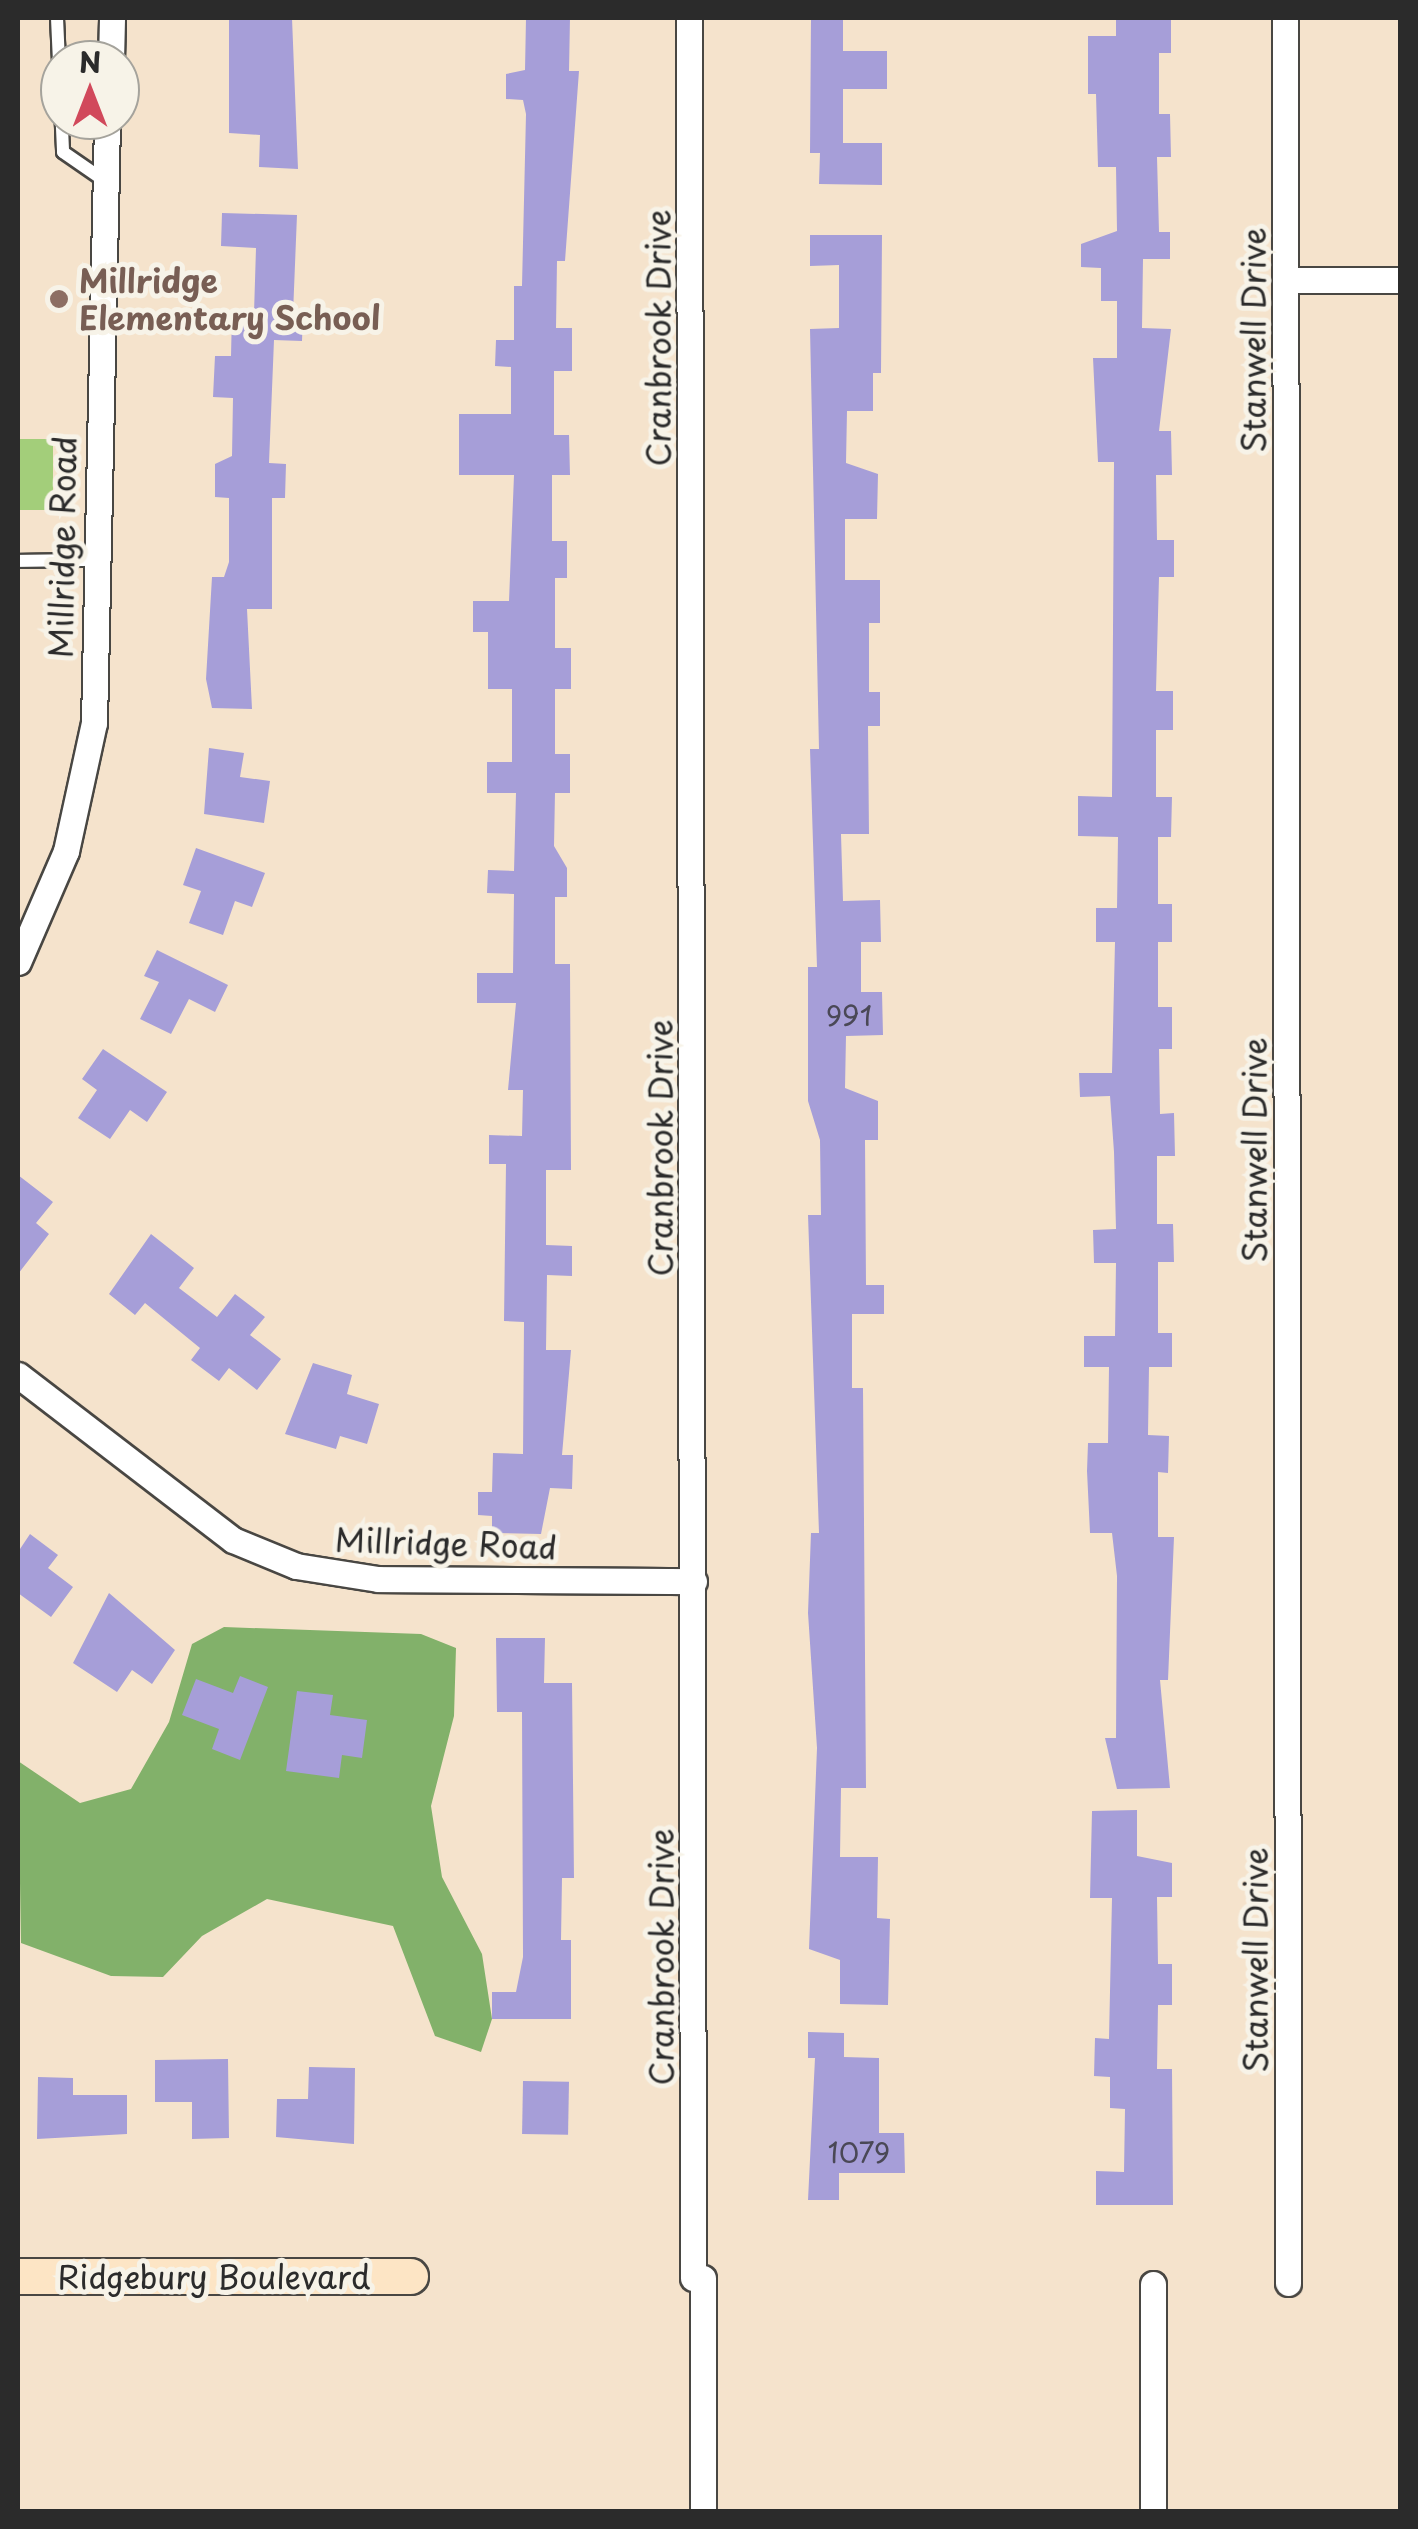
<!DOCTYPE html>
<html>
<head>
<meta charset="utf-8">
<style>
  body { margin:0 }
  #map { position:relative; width:1418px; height:2529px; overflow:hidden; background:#f5e3cc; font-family:"Playpen Sans",sans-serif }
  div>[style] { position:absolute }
  .green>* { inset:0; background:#a3ce7a; transform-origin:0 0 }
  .forest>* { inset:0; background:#82b16a }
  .building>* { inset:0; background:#a69ed8; transform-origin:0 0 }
  .roads { filter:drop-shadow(2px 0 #494743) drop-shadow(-2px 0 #494743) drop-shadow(0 2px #494743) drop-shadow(0 -2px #494743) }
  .lane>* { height:12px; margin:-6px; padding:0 6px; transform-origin:6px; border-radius:6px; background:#fff }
  .street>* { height:25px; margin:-12.5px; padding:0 12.5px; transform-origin:12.5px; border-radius:12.5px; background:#fff }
  .secondary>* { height:35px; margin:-17.5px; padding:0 17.5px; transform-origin:17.5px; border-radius:17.5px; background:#fde5c5 }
  .dots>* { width:28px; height:28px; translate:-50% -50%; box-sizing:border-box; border:5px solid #f7f3e8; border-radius:50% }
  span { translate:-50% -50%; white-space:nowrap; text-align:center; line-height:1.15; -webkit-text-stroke:10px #f7f3e8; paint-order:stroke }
  .number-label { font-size:28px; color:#4a4856 }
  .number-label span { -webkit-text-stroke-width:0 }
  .education-label { font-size:32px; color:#785e54; font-weight:700 }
  .left { translate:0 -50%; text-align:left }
  .street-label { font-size:32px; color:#2b2b2b }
  .frame { position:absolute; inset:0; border:20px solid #2b2b2b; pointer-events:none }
  .north { position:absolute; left:40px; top:40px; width:100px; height:100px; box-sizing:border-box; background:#f7f3e8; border:2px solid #a5a39c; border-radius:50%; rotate:0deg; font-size:28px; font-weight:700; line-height:40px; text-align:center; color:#2b2b2b }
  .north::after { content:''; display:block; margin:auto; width:35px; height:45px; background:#d1495b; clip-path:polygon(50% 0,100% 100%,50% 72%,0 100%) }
</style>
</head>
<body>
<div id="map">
  <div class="green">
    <div style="left:18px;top:439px;width:35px;height:71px"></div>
  </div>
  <div class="forest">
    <div style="clip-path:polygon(224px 1627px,421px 1634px,456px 1648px,454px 1716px,431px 1806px,442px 1877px,482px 1954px,492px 2019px,481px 2052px,435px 2036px,393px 1926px,267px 1899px,202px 1936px,163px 1977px,111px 1976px,21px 1943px,18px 1761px,80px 1803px,131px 1789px,169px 1722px,192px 1644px)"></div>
  </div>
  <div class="building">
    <div style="clip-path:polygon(229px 18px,292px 18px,298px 169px,259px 167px,260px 135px,229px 133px)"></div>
    <div style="clip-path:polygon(526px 18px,570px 18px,569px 71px,579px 71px,565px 261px,557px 261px,556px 328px,572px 328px,572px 371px,554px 371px,554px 435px,569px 435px,570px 475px,552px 475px,552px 541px,567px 541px,567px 578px,555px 578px,555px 648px,571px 648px,571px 689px,555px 689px,555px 754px,570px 754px,570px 793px,555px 793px,554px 846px,567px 868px,567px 897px,555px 897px,555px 964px,570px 964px,571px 1170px,546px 1170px,546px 1245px,572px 1246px,572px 1276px,547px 1275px,546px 1350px,571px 1350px,562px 1455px,573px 1455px,572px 1489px,550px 1488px,541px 1534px,492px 1533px,492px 1516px,478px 1515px,478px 1492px,492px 1492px,493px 1453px,523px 1454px,524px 1322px,504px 1321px,506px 1164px,489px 1164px,489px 1135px,522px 1136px,523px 1090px,508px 1090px,516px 1003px,477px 1003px,477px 973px,513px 973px,514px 894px,487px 893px,488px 870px,514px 871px,516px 793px,487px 793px,487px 762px,512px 762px,512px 689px,488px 689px,488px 632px,473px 632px,473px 601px,509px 601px,514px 475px,459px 475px,459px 414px,511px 414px,511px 367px,495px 366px,496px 340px,514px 340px,514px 286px,522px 286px,526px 114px,523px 100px,506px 99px,506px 74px,525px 70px)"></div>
    <div style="clip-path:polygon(811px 18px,843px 18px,843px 51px,887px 51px,887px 89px,843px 89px,843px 143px,882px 143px,882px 185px,819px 184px,820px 153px,810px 153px)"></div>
    <div style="clip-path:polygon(1116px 18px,1171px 18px,1171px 53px,1159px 53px,1159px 114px,1170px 114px,1171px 157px,1157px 157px,1159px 232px,1170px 232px,1170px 259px,1143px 259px,1142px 328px,1171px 329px,1159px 431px,1171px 431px,1172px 475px,1156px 475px,1157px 540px,1174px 540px,1174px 577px,1159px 577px,1156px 691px,1173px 691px,1173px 730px,1156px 730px,1156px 797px,1172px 797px,1171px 837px,1158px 837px,1158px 904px,1172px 904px,1172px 942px,1158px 942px,1158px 1007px,1172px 1007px,1172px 1049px,1159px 1049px,1160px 1114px,1174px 1113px,1175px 1156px,1157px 1156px,1157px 1224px,1173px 1224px,1174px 1262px,1158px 1262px,1158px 1333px,1172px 1333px,1172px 1367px,1149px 1367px,1148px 1435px,1169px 1436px,1168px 1473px,1158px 1472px,1158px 1537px,1174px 1537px,1168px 1680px,1160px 1680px,1170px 1788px,1117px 1789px,1105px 1738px,1116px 1738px,1117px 1576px,1112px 1533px,1090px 1533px,1087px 1471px,1088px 1443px,1108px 1443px,1109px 1367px,1084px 1367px,1084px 1336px,1115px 1336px,1116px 1263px,1094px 1263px,1093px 1230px,1116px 1229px,1114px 1152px,1110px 1096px,1080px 1097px,1079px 1073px,1112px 1073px,1115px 942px,1096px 942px,1096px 908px,1117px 908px,1118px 837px,1078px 836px,1078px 796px,1112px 797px,1114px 462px,1098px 462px,1093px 358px,1117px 358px,1117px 301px,1101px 301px,1101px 268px,1081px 267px,1081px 244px,1117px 231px,1116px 167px,1098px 167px,1096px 94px,1088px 94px,1088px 36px,1116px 36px)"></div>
    <div style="clip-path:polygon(222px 213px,297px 215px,293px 314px,303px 314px,302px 341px,274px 340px,269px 463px,286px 464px,285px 498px,272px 498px,272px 609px,247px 609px,252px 709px,212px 708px,206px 679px,212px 577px,224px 577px,229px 562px,229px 498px,215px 497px,215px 464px,232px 456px,233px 398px,213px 397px,215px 356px,231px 356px,232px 312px,254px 313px,256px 248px,221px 246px)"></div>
    <div style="clip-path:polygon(810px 235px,882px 235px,881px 373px,873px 373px,873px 411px,847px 411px,846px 463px,878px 474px,877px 519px,845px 519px,845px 580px,880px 580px,880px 623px,869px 623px,869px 692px,880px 692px,880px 726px,868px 726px,869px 834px,841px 834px,843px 901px,880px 900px,881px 942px,861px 942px,861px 992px,882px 992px,883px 1035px,846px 1036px,845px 1088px,878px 1101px,878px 1140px,865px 1140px,866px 1285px,884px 1285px,884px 1314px,852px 1314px,852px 1388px,863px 1388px,866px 1788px,841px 1788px,840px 1857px,878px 1857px,877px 1918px,890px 1919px,888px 2005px,840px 2004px,840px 1960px,809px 1949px,817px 1748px,808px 1613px,811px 1533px,819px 1533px,808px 1215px,821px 1215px,820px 1140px,808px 1101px,808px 967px,817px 967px,810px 749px,819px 749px,810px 329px,839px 328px,839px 265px,810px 266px)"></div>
    <div style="clip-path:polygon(209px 748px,244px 753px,240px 777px,270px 781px,264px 823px,204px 814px)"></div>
    <div style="clip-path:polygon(196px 848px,265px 873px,252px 907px,235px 901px,223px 935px,189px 923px,201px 891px,183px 885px)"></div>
    <div style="clip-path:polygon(157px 950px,228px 985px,215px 1012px,189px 999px,171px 1034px,140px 1019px,159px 982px,144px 976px)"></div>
    <div style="clip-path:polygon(103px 1049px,167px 1092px,147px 1122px,130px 1110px,110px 1139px,78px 1118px,97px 1090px,82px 1079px)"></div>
    <div style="clip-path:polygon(18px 1175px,53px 1202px,36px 1223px,49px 1234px,18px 1274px)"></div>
    <div style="clip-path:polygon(151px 1234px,194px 1268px,179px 1288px,217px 1317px,235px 1294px,265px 1317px,250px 1335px,281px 1359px,257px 1390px,229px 1368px,219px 1381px,191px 1360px,200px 1348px,145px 1303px,135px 1315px,109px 1294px)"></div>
    <div style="clip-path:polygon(313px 1363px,352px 1375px,347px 1394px,379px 1404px,367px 1444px,340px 1436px,336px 1449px,285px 1434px)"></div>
    <div style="clip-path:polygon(30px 1534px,58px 1555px,48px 1568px,73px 1587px,51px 1617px,18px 1593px,18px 1552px)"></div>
    <div style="clip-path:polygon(109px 1593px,175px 1650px,152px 1684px,132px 1670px,117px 1692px,73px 1663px)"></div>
    <div style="clip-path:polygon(496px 1638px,545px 1638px,544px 1683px,572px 1683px,574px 1878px,562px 1878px,561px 1940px,571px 1940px,571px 2019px,492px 2019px,492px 1992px,516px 1992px,523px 1957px,522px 1712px,497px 1712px)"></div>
    <div style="clip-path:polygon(240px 1676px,268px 1687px,240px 1760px,212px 1749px,219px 1729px,182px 1715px,196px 1679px,233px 1693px)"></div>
    <div style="clip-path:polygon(297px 1691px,333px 1695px,330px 1715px,367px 1720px,362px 1758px,342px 1755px,339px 1778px,286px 1771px)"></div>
    <div style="clip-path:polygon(1137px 1810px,1137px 1856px,1172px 1863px,1172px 1897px,1157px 1897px,1158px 1964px,1172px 1964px,1172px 2005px,1158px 2005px,1157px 2069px,1172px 2069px,1173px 2205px,1096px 2205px,1096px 2171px,1124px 2172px,1125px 2109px,1110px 2108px,1110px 2077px,1094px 2076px,1095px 2038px,1109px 2039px,1112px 1898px,1090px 1898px,1092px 1811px)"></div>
    <div style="clip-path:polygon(808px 2032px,844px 2033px,844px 2057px,879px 2058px,879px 2133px,904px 2133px,905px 2173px,839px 2173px,839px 2200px,808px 2200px,815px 2058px,808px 2058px)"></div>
    <div style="clip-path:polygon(228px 2059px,229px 2138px,192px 2139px,192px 2102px,155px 2102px,155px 2060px)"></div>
    <div style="clip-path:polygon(309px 2067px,355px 2068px,354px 2144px,276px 2137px,277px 2099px,308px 2099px)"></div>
    <div style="clip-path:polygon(38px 2077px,73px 2078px,73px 2095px,127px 2095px,127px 2134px,37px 2139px)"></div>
    <div style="left:523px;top:2081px;width:46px;height:53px;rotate:1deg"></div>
  </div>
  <div class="roads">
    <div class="lane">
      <div style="left:57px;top:18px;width:134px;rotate:87.4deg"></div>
      <div style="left:63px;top:152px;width:51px;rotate:34.6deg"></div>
      <div style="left:18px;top:561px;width:75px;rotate:-0.8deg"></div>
    </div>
    <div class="street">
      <div style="left:689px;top:18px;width:2260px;rotate:89.9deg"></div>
      <div style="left:1285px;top:18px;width:2265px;rotate:89.92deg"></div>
      <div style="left:111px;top:60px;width:42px;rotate:-88.6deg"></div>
      <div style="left:1285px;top:280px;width:115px"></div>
      <div style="left:18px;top:962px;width:121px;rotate:-66.6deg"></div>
      <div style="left:66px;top:851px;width:131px;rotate:-77.7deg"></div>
      <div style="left:94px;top:723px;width:603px;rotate:-88.76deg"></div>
      <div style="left:18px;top:1375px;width:271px;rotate:37.5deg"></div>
      <div style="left:233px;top:1540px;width:68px;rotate:22.4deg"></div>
      <div style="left:296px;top:1566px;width:83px;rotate:9deg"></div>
      <div style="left:378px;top:1579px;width:316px;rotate:0.4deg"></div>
      <div style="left:703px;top:2278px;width:234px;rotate:90deg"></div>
      <div style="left:1153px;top:2512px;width:228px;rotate:-90deg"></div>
    </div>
    <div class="secondary">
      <div style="left:18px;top:2276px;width:392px"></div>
    </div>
  </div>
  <div class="dots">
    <div style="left:59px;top:299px;background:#8d6e63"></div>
  </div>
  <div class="number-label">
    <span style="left:849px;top:1015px">991</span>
    <span style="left:859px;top:2152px">1079</span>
  </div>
  <div class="education-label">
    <span class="left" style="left:79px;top:299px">Millridge<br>Elementary School</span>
  </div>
  <div class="street-label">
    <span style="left:658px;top:338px;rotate:-90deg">Cranbrook Drive</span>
    <span style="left:1253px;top:340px;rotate:-90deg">Stanwell Drive</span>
    <span style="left:62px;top:547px;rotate:-89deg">Millridge Road</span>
    <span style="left:660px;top:1148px;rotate:-90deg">Cranbrook Drive</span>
    <span style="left:1254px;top:1150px;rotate:-90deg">Stanwell Drive</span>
    <span style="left:446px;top:1543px;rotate:2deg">Millridge Road</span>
    <span style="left:661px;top:1957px;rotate:-90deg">Cranbrook Drive</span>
    <span style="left:1255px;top:1960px;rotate:-90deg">Stanwell Drive</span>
    <span style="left:214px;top:2276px">Ridgebury Boulevard</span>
  </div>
  <div class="frame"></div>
  <div class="north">N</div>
</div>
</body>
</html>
